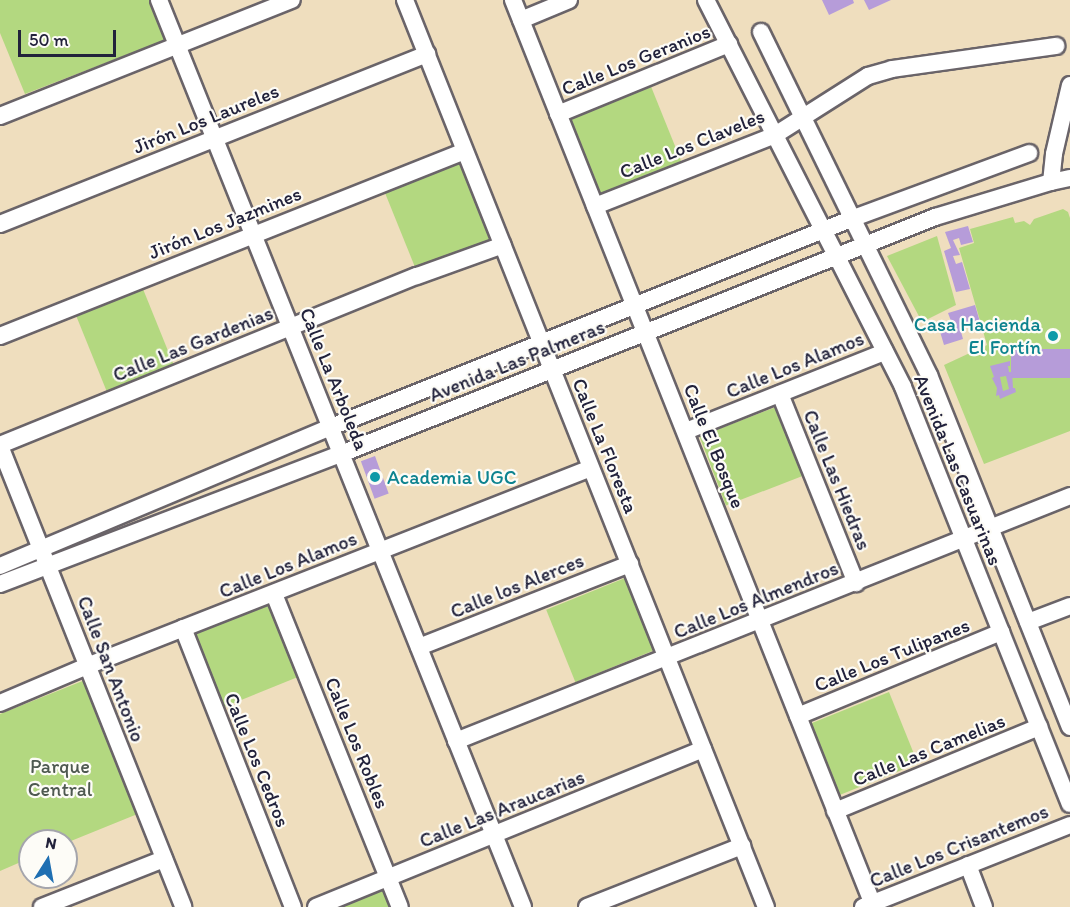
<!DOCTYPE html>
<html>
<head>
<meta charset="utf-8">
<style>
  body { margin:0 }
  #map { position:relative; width:1070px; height:907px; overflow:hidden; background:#efdebe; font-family:Itim,sans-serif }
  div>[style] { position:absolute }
  .green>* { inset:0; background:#b3d880; transform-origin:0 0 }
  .building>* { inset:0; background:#b69cd9; transform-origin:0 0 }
  .roads { filter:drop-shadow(2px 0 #6a6469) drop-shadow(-2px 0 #6a6469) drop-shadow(0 2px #6a6469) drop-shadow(0 -2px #6a6469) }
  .minor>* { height:16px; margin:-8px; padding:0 8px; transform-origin:8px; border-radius:8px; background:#fff }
  .dots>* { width:16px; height:16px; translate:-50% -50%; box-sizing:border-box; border:3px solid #fdfcf7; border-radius:50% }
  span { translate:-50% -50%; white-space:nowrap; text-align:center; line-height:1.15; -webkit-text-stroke:4.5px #fdfcf7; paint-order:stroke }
  .street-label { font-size:20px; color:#22223b }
  .culture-label { font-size:20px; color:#0d838f }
  .right { translate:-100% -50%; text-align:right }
  .left { translate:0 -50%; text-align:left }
  .park-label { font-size:20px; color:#4e5950 }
  .north { position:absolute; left:18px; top:829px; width:60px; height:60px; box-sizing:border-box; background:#fdfcf7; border:2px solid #a5a5ac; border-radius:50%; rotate:11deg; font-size:16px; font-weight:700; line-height:24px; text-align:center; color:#22223b }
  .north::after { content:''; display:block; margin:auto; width:21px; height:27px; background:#1f6fb2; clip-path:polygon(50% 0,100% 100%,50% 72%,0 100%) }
  .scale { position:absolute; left:18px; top:30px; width:98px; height:27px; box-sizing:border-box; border:3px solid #22223b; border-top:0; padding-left:8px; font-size:18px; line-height:21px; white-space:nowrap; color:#22223b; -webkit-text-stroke:4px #fdfcf7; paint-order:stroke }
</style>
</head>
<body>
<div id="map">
  <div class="green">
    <div style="clip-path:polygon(0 0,149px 0,165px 40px,25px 94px,0 33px)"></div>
    <div style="left:650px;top:84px;width:84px;height:87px;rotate:68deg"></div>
    <div style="left:458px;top:160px;width:86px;height:80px;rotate:68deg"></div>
    <div style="clip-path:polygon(1063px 209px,1068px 212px,1070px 218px,1070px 431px,984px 464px,944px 365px,987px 345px,959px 248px,974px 243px,970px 229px,1013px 217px,1015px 223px,1024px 221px,1030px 225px,1034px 219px)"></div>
    <div style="clip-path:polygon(937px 236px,956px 305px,922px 322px,887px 256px)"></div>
    <div style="left:143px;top:289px;width:81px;height:72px;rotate:68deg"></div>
    <div style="left:776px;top:407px;width:74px;height:82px;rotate:69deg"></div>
    <div style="left:625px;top:578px;width:78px;height:85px;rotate:68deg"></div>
    <div style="left:273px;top:603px;width:78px;height:85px;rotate:68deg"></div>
    <div style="clip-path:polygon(85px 680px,140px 813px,66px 843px,66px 841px,30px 841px,30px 858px,0 871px,0 714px)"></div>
    <div style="left:889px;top:692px;width:77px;height:85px;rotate:68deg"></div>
    <div style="clip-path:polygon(383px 887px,391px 907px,332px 907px)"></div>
  </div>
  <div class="building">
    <div style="clip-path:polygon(822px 0,853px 0,854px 3px,829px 15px)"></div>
    <div style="clip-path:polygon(864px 0,891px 0,869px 10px)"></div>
    <div style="clip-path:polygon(968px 226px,973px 242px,961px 245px,959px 238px,953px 240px,960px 255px,953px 256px,956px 264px,962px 262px,970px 289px,956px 292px,944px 251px,951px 248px,945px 232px)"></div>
    <div style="clip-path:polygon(975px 305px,980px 322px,960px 328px,963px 339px,944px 345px,938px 325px,951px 321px,948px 313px)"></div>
    <div style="left:1070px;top:349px;width:29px;height:59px;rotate:90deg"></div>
    <div style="clip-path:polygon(evenodd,1010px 361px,1010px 366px,1008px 366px,1009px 372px,1012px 372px,1013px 388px,1015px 388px,1016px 392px,1000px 399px,999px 395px,996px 396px,997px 388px,992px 378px,994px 377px,990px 366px,1010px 361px,1006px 376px,1009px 389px,1003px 391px,1000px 377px,1006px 376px)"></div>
    <div style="left:375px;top:456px;width:40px;height:15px;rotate:70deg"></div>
  </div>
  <div class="roads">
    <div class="minor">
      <div style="left:159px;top:0;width:977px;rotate:68.13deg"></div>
      <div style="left:405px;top:0;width:976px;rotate:68.3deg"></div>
      <div style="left:513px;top:0;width:976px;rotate:68.3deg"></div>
      <div style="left:706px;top:0;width:434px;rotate:63deg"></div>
      <div style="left:903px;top:387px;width:449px;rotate:68.2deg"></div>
      <div style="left:521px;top:20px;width:52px;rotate:-22.6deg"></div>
      <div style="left:761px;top:32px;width:382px;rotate:63.9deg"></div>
      <div style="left:929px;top:375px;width:379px;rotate:68.2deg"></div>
      <div style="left:1070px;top:85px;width:71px;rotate:103.1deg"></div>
      <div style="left:1054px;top:154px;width:28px;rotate:96deg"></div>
      <div style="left:1051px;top:182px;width:19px;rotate:-12deg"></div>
      <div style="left:558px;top:114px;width:185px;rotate:-22.3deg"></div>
      <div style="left:0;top:116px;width:314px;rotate:-21.7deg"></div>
      <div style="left:595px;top:206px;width:193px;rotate:-21.5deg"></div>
      <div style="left:775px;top:135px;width:110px;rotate:-32.4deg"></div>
      <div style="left:868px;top:76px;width:25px;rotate:-16deg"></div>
      <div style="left:892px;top:69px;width:166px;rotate:-8deg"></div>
      <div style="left:0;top:224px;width:460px;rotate:-21.7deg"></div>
      <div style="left:0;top:336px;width:500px;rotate:-21.7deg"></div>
      <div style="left:780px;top:394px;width:204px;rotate:68.1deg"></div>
      <div style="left:686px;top:431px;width:214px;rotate:-21.7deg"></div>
      <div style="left:0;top:445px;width:450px;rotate:-22.1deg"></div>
      <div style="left:417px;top:276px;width:91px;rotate:-19.8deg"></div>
      <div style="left:0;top:446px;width:496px;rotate:68.3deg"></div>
      <div style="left:0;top:566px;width:359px;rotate:-22.8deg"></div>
      <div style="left:331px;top:427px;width:560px;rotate:-21.8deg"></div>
      <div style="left:851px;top:219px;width:190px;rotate:-20.3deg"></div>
      <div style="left:0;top:584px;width:365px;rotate:-20.9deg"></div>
      <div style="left:341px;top:454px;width:640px;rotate:-21.75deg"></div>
      <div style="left:935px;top:217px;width:121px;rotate:-16.8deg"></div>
      <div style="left:274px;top:594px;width:337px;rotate:68.1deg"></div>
      <div style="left:1028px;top:622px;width:45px;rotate:-20.9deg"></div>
      <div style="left:183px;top:628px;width:300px;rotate:68.5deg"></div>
      <div style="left:419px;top:647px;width:227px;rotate:-21.5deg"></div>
      <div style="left:0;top:703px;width:95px;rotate:-23deg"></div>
      <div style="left:87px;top:666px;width:541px;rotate:-21.45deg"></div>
      <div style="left:798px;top:716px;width:220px;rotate:-22.5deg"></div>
      <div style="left:456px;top:741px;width:661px;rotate:-21.75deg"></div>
      <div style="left:835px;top:811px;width:221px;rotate:-22.4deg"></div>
      <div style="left:968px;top:865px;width:45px;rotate:69.1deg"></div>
      <div style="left:42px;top:907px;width:131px;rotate:-21.5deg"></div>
      <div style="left:316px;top:907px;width:418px;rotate:-22.2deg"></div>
      <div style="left:587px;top:907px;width:167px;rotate:-21.5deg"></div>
      <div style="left:863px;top:907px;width:223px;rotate:-21.6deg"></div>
    </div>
  </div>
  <div class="dots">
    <div style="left:1053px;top:336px;background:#0f9aa8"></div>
    <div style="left:375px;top:477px;background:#0f9aa8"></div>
  </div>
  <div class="street-label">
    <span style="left:636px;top:60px;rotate:-22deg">Calle Los Geranios</span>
    <span style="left:206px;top:119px;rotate:-22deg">Jirón Los Laureles</span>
    <span style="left:692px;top:144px;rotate:-22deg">Calle Los Claveles</span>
    <span style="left:225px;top:223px;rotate:-22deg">Jirón Los Jazmines</span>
    <span style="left:193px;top:344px;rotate:-22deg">Calle Las Gardenias</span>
    <span style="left:517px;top:361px;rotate:-22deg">Avenida Las Palmeras</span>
    <span style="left:795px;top:365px;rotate:-22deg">Calle Los Alamos</span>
    <span style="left:334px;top:379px;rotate:68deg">Calle La Arboleda</span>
    <span style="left:605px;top:446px;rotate:68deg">Calle La Floresta</span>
    <span style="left:714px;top:446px;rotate:68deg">Calle El Bosque</span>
    <span style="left:958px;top:470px;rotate:68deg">Avenida Las Casuarinas</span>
    <span style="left:837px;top:480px;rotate:68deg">Calle Las Hiedras</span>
    <span style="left:288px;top:565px;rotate:-22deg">Calle Los Alamos</span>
    <span style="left:517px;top:586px;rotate:-22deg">Calle los Alerces</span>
    <span style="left:756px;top:600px;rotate:-22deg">Calle Los Almendros</span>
    <span style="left:892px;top:655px;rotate:-22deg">Calle Los Tulipanes</span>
    <span style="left:111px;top:669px;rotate:69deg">Calle San Antonio</span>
    <span style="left:357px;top:743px;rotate:68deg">Calle Los Robles</span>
    <span style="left:929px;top:750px;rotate:-22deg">Calle Las Camelias</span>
    <span style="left:257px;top:760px;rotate:68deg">Calle Los Cedros</span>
    <span style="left:502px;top:809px;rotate:-22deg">Calle Las Araucarias</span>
    <span style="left:959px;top:846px;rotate:-22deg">Calle Los Crisantemos</span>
  </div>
  <div class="culture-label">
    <span class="right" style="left:1041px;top:336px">Casa Hacienda<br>El Fortín</span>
    <span class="left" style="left:387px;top:477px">Academia UGC</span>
  </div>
  <div class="park-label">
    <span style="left:60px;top:778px">Parque<br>Central</span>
  </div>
  <div class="north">N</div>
  <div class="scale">50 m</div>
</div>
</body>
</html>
